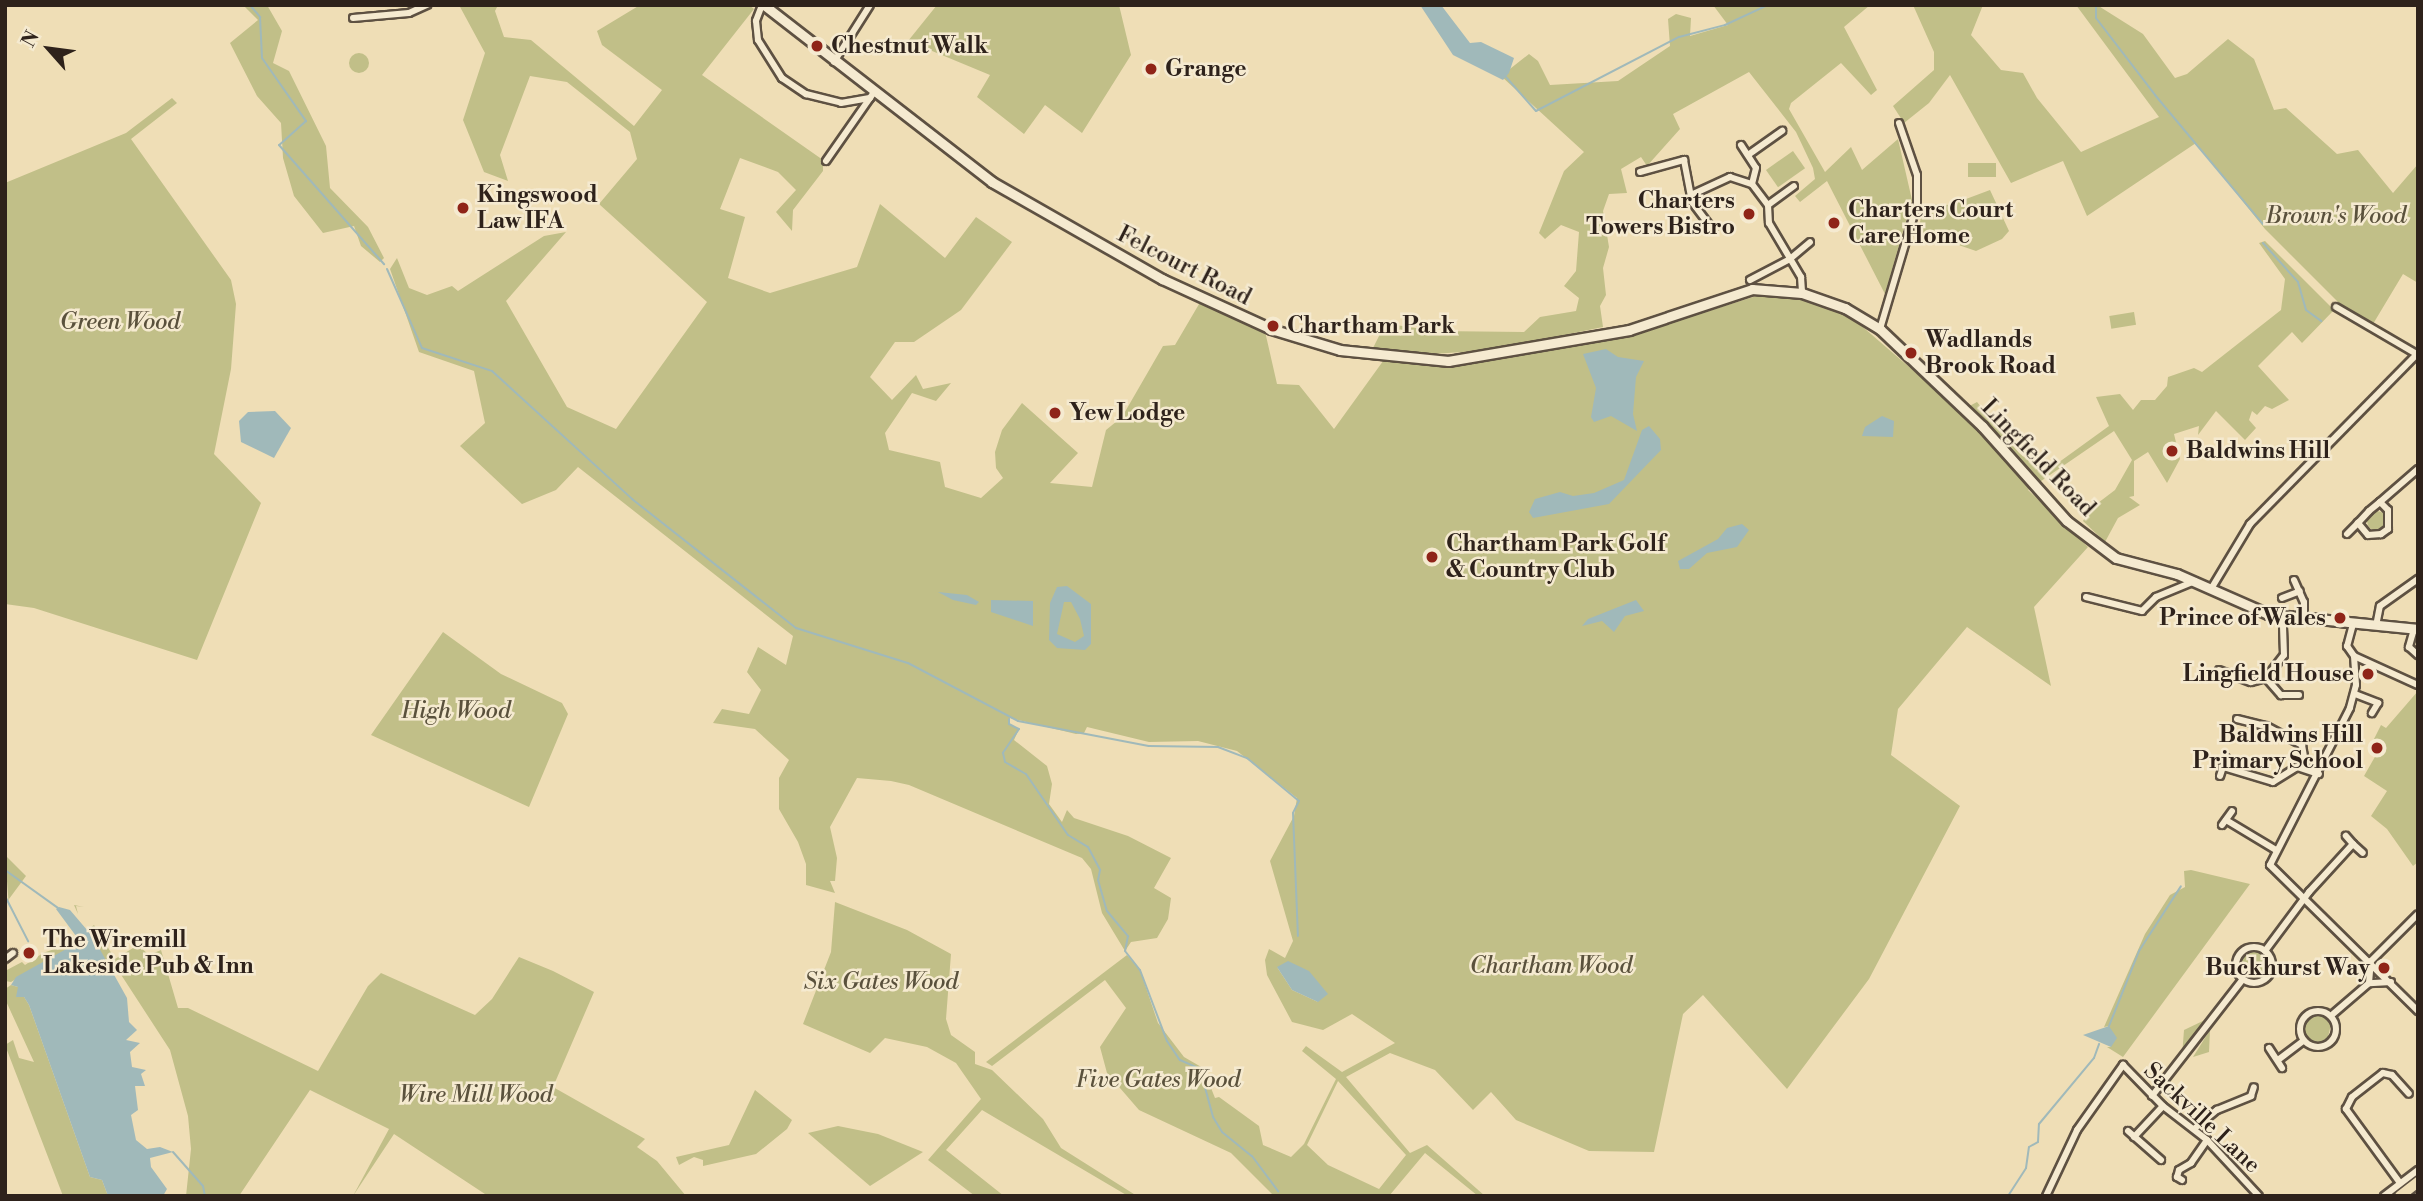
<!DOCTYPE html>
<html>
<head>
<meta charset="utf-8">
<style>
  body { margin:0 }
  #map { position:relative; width:2423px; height:1201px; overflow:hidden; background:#efdeb6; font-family:"Libre Bodoni",serif }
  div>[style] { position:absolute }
  .green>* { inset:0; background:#c1bf88; transform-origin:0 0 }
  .round { border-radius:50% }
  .water>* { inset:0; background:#a0b9ba }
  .stream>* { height:2px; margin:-1px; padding:0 1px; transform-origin:1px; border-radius:1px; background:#a0b9ba }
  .roads { filter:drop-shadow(2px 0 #5e5142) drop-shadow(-2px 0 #5e5142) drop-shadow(0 2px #5e5142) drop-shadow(0 -2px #5e5142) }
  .street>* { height:6px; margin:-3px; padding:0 3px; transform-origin:3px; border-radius:3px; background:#f5ead0 }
  .street>.ring { margin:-3px; padding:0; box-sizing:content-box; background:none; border:6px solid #f5ead0; border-radius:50% }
  .secondary>* { height:9px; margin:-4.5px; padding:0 4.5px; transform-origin:4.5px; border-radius:4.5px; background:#f5ead0 }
  .highway>* { height:10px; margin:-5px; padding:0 5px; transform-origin:5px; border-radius:5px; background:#efdeb6 }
  .dots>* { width:19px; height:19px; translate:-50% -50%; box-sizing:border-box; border:4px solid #f5ead0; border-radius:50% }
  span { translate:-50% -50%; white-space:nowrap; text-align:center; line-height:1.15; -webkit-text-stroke:5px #f5ead0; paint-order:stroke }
  .poi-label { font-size:23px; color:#2e221b; font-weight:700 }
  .left { translate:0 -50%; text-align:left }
  .right { translate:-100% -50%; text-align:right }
  .park-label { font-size:23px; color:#5a513c; font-style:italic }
  .street-label { font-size:23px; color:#2e221b }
  .frame { position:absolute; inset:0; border:7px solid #2e221b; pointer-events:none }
  .north { position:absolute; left:14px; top:14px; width:70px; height:70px; -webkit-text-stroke:5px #f5ead0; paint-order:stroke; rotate:298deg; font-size:19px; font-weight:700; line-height:28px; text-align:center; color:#2e221b }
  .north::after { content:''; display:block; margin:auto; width:24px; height:32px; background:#2e221b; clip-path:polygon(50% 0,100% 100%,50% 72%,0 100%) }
</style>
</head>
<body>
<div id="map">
  <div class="green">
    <div style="clip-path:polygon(243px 5px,267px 5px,282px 31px,273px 63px,289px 71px,326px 146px,330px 188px,368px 227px,384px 258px,380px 262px,361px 246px,354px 226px,323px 233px,294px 196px,283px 158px,281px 123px,257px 96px,230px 43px,258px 20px)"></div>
    <div style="clip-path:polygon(evenodd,459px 5px,498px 5px,495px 11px,504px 37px,531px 40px,634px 126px,662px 90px,602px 45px,597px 31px,640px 5px,749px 5px,754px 9px,702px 75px,823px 160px,823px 171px,793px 210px,792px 231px,776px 212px,796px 190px,778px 172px,740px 158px,720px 209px,745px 217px,728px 278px,770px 293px,857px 267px,880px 204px,945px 258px,976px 217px,1012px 242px,961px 310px,914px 342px,895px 342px,870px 377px,892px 400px,916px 375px,923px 389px,951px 383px,936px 401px,912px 393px,885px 433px,889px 450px,940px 462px,945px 487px,981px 498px,1003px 478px,996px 468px,995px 452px,1002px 430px,1022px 403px,1078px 453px,1050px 483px,1092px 487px,1106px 430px,1122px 417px,1163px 346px,1175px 345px,1202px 299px,1264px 327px,1277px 384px,1299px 385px,1334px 429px,1386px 357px,1448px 361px,1657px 327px,1763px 294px,1787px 296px,1823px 304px,1857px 322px,1960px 411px,1977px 402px,2019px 453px,2044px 473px,2109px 426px,2096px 397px,2120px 394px,2133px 410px,2141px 400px,2155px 400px,2167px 386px,2168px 377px,2194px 368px,2202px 372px,2281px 310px,2285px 279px,2259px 243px,2265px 241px,2334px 310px,2302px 343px,2292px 332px,2258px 366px,2289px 400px,2272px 409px,2265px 406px,2257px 415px,2252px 411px,2249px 420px,2256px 428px,2245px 440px,2216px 411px,2198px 435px,2199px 426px,2174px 434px,2180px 459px,2167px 483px,2148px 452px,2134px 461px,2134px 496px,2129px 497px,2140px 505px,2118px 518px,2105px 542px,2083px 521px,2090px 509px,2115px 490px,2132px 460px,2114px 431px,2028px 490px,2088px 547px,2034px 607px,2051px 686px,1967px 627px,1898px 709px,1891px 755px,1960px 806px,1869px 979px,1787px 1089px,1703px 995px,1683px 1014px,1654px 1152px,1589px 1151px,1516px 1120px,1491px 1092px,1473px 1110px,1435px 1070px,1390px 1053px,1346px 1077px,1410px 1153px,1427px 1145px,1485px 1196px,1478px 1196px,1425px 1153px,1389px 1196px,1274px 1196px,1231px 1153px,1139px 1110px,1107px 1073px,1100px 1047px,1126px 1008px,1105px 980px,992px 1066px,986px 1062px,1127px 955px,1140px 970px,1158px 1023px,1184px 1057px,1203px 1068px,1215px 1098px,1219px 1097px,1259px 1126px,1263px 1145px,1291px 1157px,1304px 1144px,1336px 1079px,1302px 1051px,1306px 1046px,1342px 1072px,1395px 1043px,1352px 1014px,1323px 1030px,1292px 1022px,1267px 975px,1265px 960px,1269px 949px,1285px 958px,1293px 941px,1270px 861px,1294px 816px,1297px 798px,1237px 751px,1198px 741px,1149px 742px,1087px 727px,1084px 733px,1076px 734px,1010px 718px,1009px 724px,1019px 729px,1014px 740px,1047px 766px,1052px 784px,1049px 804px,1062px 822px,1067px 810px,1074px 818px,1128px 836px,1171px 858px,1154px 888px,1171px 898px,1168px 919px,1157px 938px,1131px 942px,1125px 951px,1102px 913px,1091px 869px,1082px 858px,909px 785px,891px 781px,857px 778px,830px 827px,837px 858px,835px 881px,830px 881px,835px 893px,806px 885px,806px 864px,798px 842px,779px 809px,779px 778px,789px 760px,755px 729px,713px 723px,722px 709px,749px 714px,761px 690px,747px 672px,758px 647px,786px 665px,793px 636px,578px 467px,556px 490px,522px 504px,460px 446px,485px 423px,474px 371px,419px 352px,390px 269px,397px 258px,409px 288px,427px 295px,452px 286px,458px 291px,544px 236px,566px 232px,506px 301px,567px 407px,616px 429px,707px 302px,599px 204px,637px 159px,630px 132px,567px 82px,530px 76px,500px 155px,508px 181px,484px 172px,463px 120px,485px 53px,459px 5px,1277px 967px,1318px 1002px,1292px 990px,1277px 967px,459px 5px,1338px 1081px,1406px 1155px,1379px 1189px,1328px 1165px,1307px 1145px,1338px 1081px)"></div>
    <div style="clip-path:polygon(937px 5px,1119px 5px,1131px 55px,1082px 133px,1045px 105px,1024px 134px,977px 97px,990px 75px,908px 41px)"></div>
    <div style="clip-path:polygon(1713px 5px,1870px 5px,1844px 27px,1877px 90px,1871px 95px,1841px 63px,1791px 103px,1789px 109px,1825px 172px,1851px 147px,1862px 170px,1898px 139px,1912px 200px,1885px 294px,1827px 181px,1800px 202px,1795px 196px,1815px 179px,1813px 168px,1796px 132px,1749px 72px,1673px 114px,1680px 129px,1647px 166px,1641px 157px,1621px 169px,1627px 193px,1609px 194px,1603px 211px,1609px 247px,1603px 268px,1606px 295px,1600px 306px,1603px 327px,1491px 350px,1433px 354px,1373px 348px,1379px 336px,1376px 322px,1435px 331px,1524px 332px,1540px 317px,1576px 311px,1579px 298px,1564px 286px,1576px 271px,1579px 232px,1561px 225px,1545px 239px,1539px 233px,1564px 171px,1584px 152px,1501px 76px,1529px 54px,1538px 61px,1550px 85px,1618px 81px,1670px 46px,1668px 19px,1676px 14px,1691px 18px,1690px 36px,1728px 25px)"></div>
    <div style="clip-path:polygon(1913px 5px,1983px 5px,1971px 35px,2001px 70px,2023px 73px,2037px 98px,2081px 152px,2159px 117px,2076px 5px,2097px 5px,2143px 34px,2175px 78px,2187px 74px,2228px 39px,2254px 59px,2274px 110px,2286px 108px,2337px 154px,2358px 150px,2393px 193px,2418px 164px,2418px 283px,2403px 274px,2373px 324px,2339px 303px,2265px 229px,2196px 143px,2087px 216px,2063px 161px,2011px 183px,1950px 75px,1929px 103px,1904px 123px,1893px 106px,1934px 70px,1934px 52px)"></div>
    <div class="round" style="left:349px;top:53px;width:20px;height:20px"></div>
    <div style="clip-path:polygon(172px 98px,177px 103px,131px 139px,231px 280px,236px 304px,231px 369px,214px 454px,261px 503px,197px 660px,34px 608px,5px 604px,5px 183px,126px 133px)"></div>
    <div style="left:1793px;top:151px;width:21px;height:33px;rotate:55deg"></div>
    <div style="left:1968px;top:163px;width:28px;height:14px"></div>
    <div style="clip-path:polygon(1990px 190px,2009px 231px,2002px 239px,1976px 251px,1918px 231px,1924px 204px,1950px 205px)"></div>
    <div style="left:2134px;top:312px;width:13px;height:25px;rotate:81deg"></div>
    <div class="round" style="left:2367px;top:511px;width:20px;height:20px"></div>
    <div style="clip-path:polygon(443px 632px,501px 674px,562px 703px,568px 714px,529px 807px,371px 735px)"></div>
    <div style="clip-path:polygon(2418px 691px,2418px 862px,2413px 866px,2387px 829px,2371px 816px,2387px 791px,2364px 776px,2380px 748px,2372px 743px,2381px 725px,2386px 728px)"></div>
    <div style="clip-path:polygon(5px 855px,26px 876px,9px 899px,9px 907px)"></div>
    <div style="clip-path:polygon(2191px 870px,2250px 884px,2123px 1057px,2107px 1047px,2111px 1047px,2109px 1026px,2104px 1027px,2145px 934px,2170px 895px,2185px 887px,2184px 871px)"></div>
    <div style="clip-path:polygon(835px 902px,907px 930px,951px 954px,946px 1019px,951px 1035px,975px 1052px,975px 1064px,992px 1070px,1043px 1119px,1061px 1148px,1137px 1196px,1128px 1196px,982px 1110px,946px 1150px,1004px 1196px,975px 1196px,928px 1160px,981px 1099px,956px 1063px,927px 1047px,885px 1038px,870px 1053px,803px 1024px,831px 952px)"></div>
    <div style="clip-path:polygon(74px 905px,84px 907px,76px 906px,78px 914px,90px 928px,94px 925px,115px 959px,138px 945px,149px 955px,161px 950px,178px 1008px,188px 1008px,318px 1071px,368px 986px,381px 973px,475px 1015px,492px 999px,519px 957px,553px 971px,594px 992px,553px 1087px,645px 1139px,637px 1147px,657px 1161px,686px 1196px,488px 1196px,394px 1134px,353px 1196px,389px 1129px,310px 1090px,239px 1196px,186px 1196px,191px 1149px,188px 1116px,170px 1050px,118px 970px,106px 966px,93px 937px,97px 933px,90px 928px,78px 914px)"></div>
    <div style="clip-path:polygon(86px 938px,11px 982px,5px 981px,5px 971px,22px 962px,25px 965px,43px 953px)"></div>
    <div class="round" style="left:2239px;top:951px;width:28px;height:28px"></div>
    <div style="clip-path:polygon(11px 985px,18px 987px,29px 1005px,90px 1177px,102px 1180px,108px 1196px,63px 1196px,5px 1045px,13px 1040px,19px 1058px,34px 1062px,5px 999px,5px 989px)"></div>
    <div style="clip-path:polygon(2313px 1015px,2329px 1015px,2332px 1020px,2328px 1037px,2317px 1045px,2305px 1041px,2301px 1028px)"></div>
    <div style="clip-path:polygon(2207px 1019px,2182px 1056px,2184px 1030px)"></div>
    <div style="clip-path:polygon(2210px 1030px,2209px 1052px,2193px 1057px)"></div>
    <div style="clip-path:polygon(755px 1090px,792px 1120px,787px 1129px,756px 1154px,703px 1166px,703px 1160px,694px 1157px,679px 1165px,676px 1157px,729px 1145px)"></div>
    <div style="clip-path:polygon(838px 1126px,878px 1134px,923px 1152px,870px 1186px,808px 1133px)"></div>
  </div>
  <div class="water">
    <div style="clip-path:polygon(1420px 5px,1441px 5px,1470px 43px,1481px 42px,1514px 58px,1509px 73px,1503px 80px,1453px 55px)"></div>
    <div style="clip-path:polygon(1606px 349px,1618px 357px,1644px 361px,1636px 377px,1633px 414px,1637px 431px,1611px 416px,1594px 422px,1591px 417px,1596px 388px,1583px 354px)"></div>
    <div style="clip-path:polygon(275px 411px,291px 428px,274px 458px,241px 442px,239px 421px,248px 412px)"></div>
    <div style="clip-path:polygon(1882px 416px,1894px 421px,1893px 437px,1862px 436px,1865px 427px)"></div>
    <div style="clip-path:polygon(1649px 426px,1660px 439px,1661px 450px,1609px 504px,1533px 518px,1529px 512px,1535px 499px,1560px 492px,1573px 496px,1594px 493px,1624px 480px,1642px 430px)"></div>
    <div style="clip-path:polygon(1742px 524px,1749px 530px,1737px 547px,1707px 553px,1689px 569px,1680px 569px,1678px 561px,1718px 539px,1727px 528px)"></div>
    <div style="clip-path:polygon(evenodd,1067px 586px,1091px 604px,1091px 644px,1085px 650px,1057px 648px,1049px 640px,1050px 603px,1057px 587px,1067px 586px,1064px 602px,1071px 602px,1080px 619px,1084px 636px,1075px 642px,1057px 634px,1064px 602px)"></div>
    <div style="clip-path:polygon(938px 592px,967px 595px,979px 602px,976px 605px,953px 600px)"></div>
    <div style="clip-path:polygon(991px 600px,1033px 601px,1033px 626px,991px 612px)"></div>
    <div style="clip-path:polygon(1636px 600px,1644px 611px,1625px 616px,1614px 632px,1602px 621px,1582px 626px,1588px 619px)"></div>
    <div style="clip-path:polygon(59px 907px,70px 910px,93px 937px,127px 998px,129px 1022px,137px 1030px,126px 1040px,140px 1043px,130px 1052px,132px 1067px,146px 1070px,141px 1074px,145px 1086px,135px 1086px,138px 1110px,131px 1115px,136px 1140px,147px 1149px,160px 1147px,173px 1152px,150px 1158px,151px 1167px,167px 1189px,163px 1196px,108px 1196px,102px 1180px,90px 1177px,29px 1005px,24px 997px,16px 997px,18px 987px,11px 985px,16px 977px,86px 938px,76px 936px,56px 909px)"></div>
    <div style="clip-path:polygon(1288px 961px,1309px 971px,1328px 994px,1318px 1002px,1292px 990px,1277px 967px)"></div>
    <div style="clip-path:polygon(2109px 1026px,2117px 1038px,2111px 1047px,2083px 1035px)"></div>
  </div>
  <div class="stream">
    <div style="left:250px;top:5px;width:16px;rotate:50deg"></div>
    <div style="left:260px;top:17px;width:41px;rotate:87.2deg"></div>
    <div style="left:262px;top:58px;width:77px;rotate:55.1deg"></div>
    <div style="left:306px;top:121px;width:36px;rotate:138deg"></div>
    <div style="left:279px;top:145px;width:159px;rotate:48.6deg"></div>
    <div style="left:1790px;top:5px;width:1px"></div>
    <div style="left:2096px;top:5px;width:13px;rotate:90deg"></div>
    <div style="left:2096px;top:18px;width:97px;rotate:52.5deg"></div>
    <div style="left:2155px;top:95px;width:168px;rotate:50.1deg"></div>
    <div style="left:1506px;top:77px;width:45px;rotate:48.6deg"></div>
    <div style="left:1536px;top:111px;width:161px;rotate:-27.4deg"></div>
    <div style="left:1679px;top:37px;width:48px;rotate:-14.6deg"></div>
    <div style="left:1725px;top:25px;width:47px;rotate:-24.9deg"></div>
    <div style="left:2263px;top:243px;width:52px;rotate:48.1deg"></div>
    <div style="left:2298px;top:282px;width:29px;rotate:74deg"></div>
    <div style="left:2306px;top:310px;width:19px;rotate:36deg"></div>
    <div style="left:387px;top:269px;width:86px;rotate:66.1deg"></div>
    <div style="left:422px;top:348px;width:74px;rotate:18.2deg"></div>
    <div style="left:492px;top:371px;width:190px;rotate:42.4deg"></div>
    <div style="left:632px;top:499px;width:209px;rotate:38.2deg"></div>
    <div style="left:796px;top:628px;width:117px;rotate:17.4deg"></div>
    <div style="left:908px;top:663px;width:124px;rotate:27.8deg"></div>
    <div style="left:1018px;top:721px;width:133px;rotate:10.8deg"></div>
    <div style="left:1149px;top:746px;width:69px;rotate:0.8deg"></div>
    <div style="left:1218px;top:747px;width:31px;rotate:21deg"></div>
    <div style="left:1247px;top:758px;width:67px;rotate:39.6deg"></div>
    <div style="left:1299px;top:801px;width:13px;rotate:117deg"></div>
    <div style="left:1293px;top:813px;width:123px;rotate:87.7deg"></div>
    <div style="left:1009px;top:719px;width:5px;rotate:90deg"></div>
    <div style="left:1009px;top:724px;width:11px;rotate:27deg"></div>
    <div style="left:1019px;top:729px;width:29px;rotate:124deg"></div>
    <div style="left:1003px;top:753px;width:9px;rotate:77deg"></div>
    <div style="left:1005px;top:762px;width:24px;rotate:30deg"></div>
    <div style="left:1026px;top:774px;width:74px;rotate:55.5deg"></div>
    <div style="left:1068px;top:835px;width:23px;rotate:31deg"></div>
    <div style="left:1088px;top:847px;width:26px;rotate:62deg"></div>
    <div style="left:1100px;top:870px;width:10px;rotate:101deg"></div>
    <div style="left:1098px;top:880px;width:32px;rotate:74deg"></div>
    <div style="left:1107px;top:911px;width:33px;rotate:50deg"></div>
    <div style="left:1128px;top:936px;width:15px;rotate:101deg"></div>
    <div style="left:1125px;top:951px;width:24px;rotate:52deg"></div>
    <div style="left:1140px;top:970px;width:76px;rotate:69.2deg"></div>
    <div style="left:1167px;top:1041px;width:23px;rotate:56deg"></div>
    <div style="left:1180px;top:1060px;width:22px;rotate:24deg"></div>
    <div style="left:1200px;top:1069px;width:50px;rotate:74.8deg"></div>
    <div style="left:1213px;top:1117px;width:17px;rotate:59deg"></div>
    <div style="left:1222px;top:1132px;width:38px;rotate:39deg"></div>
    <div style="left:1252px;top:1156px;width:44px;rotate:53.4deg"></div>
    <div style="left:5px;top:870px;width:65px;rotate:35.6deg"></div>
    <div style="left:5px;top:896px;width:51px;rotate:62.9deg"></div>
    <div style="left:2109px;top:1026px;width:81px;rotate:-68.2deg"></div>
    <div style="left:2139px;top:951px;width:77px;rotate:-57.1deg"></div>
    <div style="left:173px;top:1152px;width:45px;rotate:48.6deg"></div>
    <div style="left:203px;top:1186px;width:10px;rotate:79deg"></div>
    <div style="left:2008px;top:1196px;width:33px;rotate:-57deg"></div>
    <div style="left:2026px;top:1168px;width:21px;rotate:-82deg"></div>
    <div style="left:2029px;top:1147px;width:10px;rotate:-29deg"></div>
    <div style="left:2038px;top:1142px;width:18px;rotate:-87deg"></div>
    <div style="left:2039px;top:1124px;width:86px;rotate:-50.2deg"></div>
    <div style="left:2094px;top:1058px;width:15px;rotate:-70deg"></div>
  </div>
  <div class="roads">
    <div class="street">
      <div style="left:762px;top:5px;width:17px;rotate:111deg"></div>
      <div style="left:756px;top:21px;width:19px;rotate:84deg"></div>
      <div style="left:758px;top:40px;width:45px;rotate:57.7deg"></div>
      <div style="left:782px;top:78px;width:29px;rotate:34deg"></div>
      <div style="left:806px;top:94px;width:36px;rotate:14deg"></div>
      <div style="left:841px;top:103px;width:29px;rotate:-10deg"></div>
      <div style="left:870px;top:98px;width:7px;rotate:-56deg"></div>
      <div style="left:353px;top:18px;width:56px;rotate:-5.1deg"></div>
      <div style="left:409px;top:13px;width:20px;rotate:-24deg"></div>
      <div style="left:834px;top:62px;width:67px;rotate:-57.7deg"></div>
      <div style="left:1741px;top:145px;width:27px;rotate:57deg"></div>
      <div style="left:1756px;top:168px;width:16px;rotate:104deg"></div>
      <div style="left:1748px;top:155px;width:42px;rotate:-35.2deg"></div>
      <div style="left:826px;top:161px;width:77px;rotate:-55.1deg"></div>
      <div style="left:1640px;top:172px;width:46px;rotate:-15.3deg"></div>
      <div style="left:1684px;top:160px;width:43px;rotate:79.2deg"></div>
      <div style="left:1692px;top:202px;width:35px;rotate:53deg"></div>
      <div style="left:1691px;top:195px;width:43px;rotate:-24.8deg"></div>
      <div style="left:1730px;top:177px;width:23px;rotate:18deg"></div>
      <div style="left:1752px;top:184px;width:26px;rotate:53deg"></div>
      <div style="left:1768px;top:205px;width:18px;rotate:87deg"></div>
      <div style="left:1769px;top:223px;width:63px;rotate:59.3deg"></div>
      <div style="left:1801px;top:277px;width:16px;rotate:86deg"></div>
      <div style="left:1768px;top:205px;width:32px;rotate:-36deg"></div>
      <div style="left:1750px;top:280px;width:45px;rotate:-27.7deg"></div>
      <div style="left:1790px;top:259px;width:26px;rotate:-40deg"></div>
      <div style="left:2336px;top:307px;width:95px;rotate:30.3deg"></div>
      <div style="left:1880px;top:329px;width:130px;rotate:-73.5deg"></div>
      <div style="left:1917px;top:204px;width:29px;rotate:-90deg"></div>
      <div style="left:1917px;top:175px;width:55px;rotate:-109.1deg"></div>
      <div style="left:2380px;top:502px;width:50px;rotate:-41deg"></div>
      <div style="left:2347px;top:534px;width:16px;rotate:-45deg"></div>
      <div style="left:2358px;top:523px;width:16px;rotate:-47deg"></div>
      <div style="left:2369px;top:511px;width:14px;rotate:-39deg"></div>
      <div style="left:2380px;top:502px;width:11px;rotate:45deg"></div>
      <div style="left:2388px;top:510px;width:19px;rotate:90deg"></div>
      <div style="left:2388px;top:529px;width:9px;rotate:144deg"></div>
      <div style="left:2381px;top:534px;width:13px;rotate:176deg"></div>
      <div style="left:2368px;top:535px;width:16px;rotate:-130deg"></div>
      <div style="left:2294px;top:580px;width:24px;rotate:66deg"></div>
      <div style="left:2304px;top:602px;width:18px;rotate:90deg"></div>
      <div style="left:2211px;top:589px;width:76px;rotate:-59deg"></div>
      <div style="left:2250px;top:524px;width:238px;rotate:-45.5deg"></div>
      <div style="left:2086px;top:597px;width:58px;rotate:14deg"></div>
      <div style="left:2142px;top:611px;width:20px;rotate:-45deg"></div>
      <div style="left:2156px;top:597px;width:42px;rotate:-22.3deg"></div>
      <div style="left:2282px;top:598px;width:19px;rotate:-21deg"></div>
      <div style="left:2353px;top:624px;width:23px;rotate:105deg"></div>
      <div style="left:2347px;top:646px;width:12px;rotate:55deg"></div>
      <div style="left:2354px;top:656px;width:29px;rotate:86deg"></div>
      <div style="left:2356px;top:685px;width:24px;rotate:105deg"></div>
      <div style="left:2350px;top:708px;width:176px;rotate:117deg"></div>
      <div style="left:2270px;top:865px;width:208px;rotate:44.6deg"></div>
      <div style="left:2376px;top:626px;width:20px;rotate:-79deg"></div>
      <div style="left:2380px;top:606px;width:47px;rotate:-35.4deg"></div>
      <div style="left:2414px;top:629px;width:19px;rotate:106deg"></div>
      <div style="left:2409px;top:647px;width:12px;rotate:42deg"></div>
      <div style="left:2354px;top:656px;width:70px;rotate:24.4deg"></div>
      <div style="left:2219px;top:670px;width:34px;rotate:21deg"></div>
      <div style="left:2251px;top:682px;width:16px;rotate:-15deg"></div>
      <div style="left:2266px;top:678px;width:29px;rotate:-52deg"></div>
      <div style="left:2284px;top:655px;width:38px;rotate:-92deg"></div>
      <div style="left:2266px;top:678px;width:23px;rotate:49deg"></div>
      <div style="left:2281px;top:695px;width:18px"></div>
      <div style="left:2355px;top:694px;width:25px;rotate:21deg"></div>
      <div style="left:2378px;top:703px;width:12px;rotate:121deg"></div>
      <div style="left:2237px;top:719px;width:30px;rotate:14deg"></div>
      <div style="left:2266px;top:726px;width:41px;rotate:27.8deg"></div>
      <div style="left:2302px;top:745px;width:23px;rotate:80deg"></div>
      <div style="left:2223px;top:767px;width:52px;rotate:16.7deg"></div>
      <div style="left:2273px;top:782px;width:28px;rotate:-32deg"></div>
      <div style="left:2297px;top:767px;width:23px;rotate:18deg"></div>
      <div style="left:2220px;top:776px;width:19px;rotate:-72deg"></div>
      <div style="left:2226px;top:820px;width:58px;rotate:31deg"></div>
      <div style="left:2222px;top:825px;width:17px;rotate:-54deg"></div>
      <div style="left:2353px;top:844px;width:13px;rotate:42deg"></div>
      <div class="ring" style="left:2236px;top:947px;width:30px;height:30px"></div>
      <div style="left:2265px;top:951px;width:74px;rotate:-53.3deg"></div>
      <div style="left:2309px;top:892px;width:65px;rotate:-47.5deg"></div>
      <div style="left:2353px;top:844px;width:11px;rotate:-131deg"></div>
      <div style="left:5px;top:959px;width:10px;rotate:-37deg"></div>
      <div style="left:2391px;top:982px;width:22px;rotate:177deg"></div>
      <div style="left:2369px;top:983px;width:22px;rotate:-85deg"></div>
      <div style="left:2371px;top:961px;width:66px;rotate:-45deg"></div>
      <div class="ring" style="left:2300px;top:1011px;width:30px;height:30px"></div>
      <div style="left:2333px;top:1014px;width:48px;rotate:-40.7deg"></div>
      <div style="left:2269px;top:1048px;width:24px;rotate:57deg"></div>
      <div style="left:2278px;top:1060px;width:30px;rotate:-37deg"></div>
      <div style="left:2152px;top:1096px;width:148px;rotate:-52.1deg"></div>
      <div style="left:2194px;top:1129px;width:30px;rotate:-40deg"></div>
      <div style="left:2217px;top:1110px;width:37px;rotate:-22deg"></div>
      <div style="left:2251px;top:1096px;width:9px;rotate:-72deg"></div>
      <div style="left:2128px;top:1131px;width:44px;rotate:41.3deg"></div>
      <div style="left:2134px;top:1137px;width:42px;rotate:-46.9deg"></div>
      <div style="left:2182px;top:1180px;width:6px;rotate:-149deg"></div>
      <div style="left:2177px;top:1177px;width:7px;rotate:-74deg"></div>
      <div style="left:2179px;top:1170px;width:14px;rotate:-30deg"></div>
      <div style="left:2191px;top:1163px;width:28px;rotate:-55deg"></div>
      <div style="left:2400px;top:1183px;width:92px;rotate:-126.1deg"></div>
      <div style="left:2346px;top:1109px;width:13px;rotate:-63deg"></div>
      <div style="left:2352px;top:1097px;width:39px;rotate:-38deg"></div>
      <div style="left:2383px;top:1073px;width:9px;rotate:13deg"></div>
      <div style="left:2392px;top:1075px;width:25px;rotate:48deg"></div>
      <div style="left:2046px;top:1196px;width:73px;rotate:-64.8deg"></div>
      <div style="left:2077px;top:1130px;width:80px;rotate:-54.7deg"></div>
      <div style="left:2123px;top:1065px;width:57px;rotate:45.7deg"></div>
      <div style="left:2163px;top:1106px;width:56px;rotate:37.7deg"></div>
      <div style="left:2207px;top:1140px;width:76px;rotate:47.1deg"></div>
      <div style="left:2384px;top:1196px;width:43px;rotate:-37.4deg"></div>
    </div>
    <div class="secondary">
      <div style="left:764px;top:5px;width:289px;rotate:37.8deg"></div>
      <div style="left:992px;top:182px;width:196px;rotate:29.7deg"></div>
      <div style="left:1162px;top:279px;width:120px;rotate:24.6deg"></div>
      <div style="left:1271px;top:329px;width:72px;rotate:16.9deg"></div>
      <div style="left:1340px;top:350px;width:109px;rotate:5.8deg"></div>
      <div style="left:1448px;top:361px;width:184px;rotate:-9.7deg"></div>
      <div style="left:1629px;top:330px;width:130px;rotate:-18.4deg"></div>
      <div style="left:1752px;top:289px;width:50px;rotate:4.6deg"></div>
      <div style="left:1802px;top:293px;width:46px;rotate:19.2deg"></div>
      <div style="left:1845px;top:308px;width:41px;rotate:31deg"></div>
      <div style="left:1880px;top:329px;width:141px;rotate:43.6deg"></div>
      <div style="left:1982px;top:426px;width:127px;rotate:48.2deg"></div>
      <div style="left:2067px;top:521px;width:61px;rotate:37.1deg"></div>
      <div style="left:2116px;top:558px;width:63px;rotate:14.7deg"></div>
      <div style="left:2177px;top:574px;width:99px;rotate:23.7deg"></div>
      <div style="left:2268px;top:614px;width:151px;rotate:5.7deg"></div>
    </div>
    <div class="highway">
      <div style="left:2400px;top:1196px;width:23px;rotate:-38deg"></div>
    </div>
  </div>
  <div class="dots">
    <div style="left:817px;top:46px;background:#8f2418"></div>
    <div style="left:1151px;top:69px;background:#8f2418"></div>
    <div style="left:463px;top:208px;background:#8f2418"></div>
    <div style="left:1749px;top:214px;background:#8f2418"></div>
    <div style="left:1834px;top:223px;background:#8f2418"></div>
    <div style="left:1273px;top:326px;background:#8f2418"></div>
    <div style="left:1911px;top:353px;background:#8f2418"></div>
    <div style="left:1055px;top:413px;background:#8f2418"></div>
    <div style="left:2172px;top:451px;background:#8f2418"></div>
    <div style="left:1432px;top:557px;background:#8f2418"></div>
    <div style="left:2340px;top:618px;background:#8f2418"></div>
    <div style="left:2368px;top:674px;background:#8f2418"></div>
    <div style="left:2377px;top:748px;background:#8f2418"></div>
    <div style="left:29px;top:953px;background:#8f2418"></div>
    <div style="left:2384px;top:968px;background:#8f2418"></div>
  </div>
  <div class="poi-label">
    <span class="left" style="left:831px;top:46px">Chestnut Walk</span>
    <span class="left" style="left:1165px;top:69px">Grange</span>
    <span class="left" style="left:477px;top:208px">Kingswood<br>Law IFA</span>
    <span class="right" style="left:1735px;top:214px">Charters<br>Towers Bistro</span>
    <span class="left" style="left:1848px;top:223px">Charters Court<br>Care Home</span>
    <span class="left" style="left:1287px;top:326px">Chartham Park</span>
    <span class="left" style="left:1925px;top:353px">Wadlands<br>Brook Road</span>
    <span class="left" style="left:1069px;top:413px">Yew Lodge</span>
    <span class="left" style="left:2186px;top:451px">Baldwins Hill</span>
    <span class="left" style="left:1446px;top:557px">Chartham Park Golf<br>&amp; Country Club</span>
    <span class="right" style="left:2326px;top:618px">Prince of Wales</span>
    <span class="right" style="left:2354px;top:674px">Lingfield House</span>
    <span class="right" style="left:2363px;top:748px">Baldwins Hill<br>Primary School</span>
    <span class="left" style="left:43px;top:953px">The Wiremill<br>Lakeside Pub &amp; Inn</span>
    <span class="right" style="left:2370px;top:968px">Buckhurst Way</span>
  </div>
  <div class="park-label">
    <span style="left:2336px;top:216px">Brown's Wood</span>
    <span style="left:120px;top:322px">Green Wood</span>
    <span style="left:456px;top:711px">High Wood</span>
    <span style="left:1551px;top:966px">Chartham Wood</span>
    <span style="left:881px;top:982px">Six Gates Wood</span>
    <span style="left:1158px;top:1080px">Five Gates Wood</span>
    <span style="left:476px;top:1095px">Wire Mill Wood</span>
  </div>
  <div class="street-label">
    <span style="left:1184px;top:266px;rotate:27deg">Felcourt Road</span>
    <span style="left:2038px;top:458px;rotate:46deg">Lingfield Road</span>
    <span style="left:2202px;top:1118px;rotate:43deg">Sackville Lane</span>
  </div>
  <div class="frame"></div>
  <div class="north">N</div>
</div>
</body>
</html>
